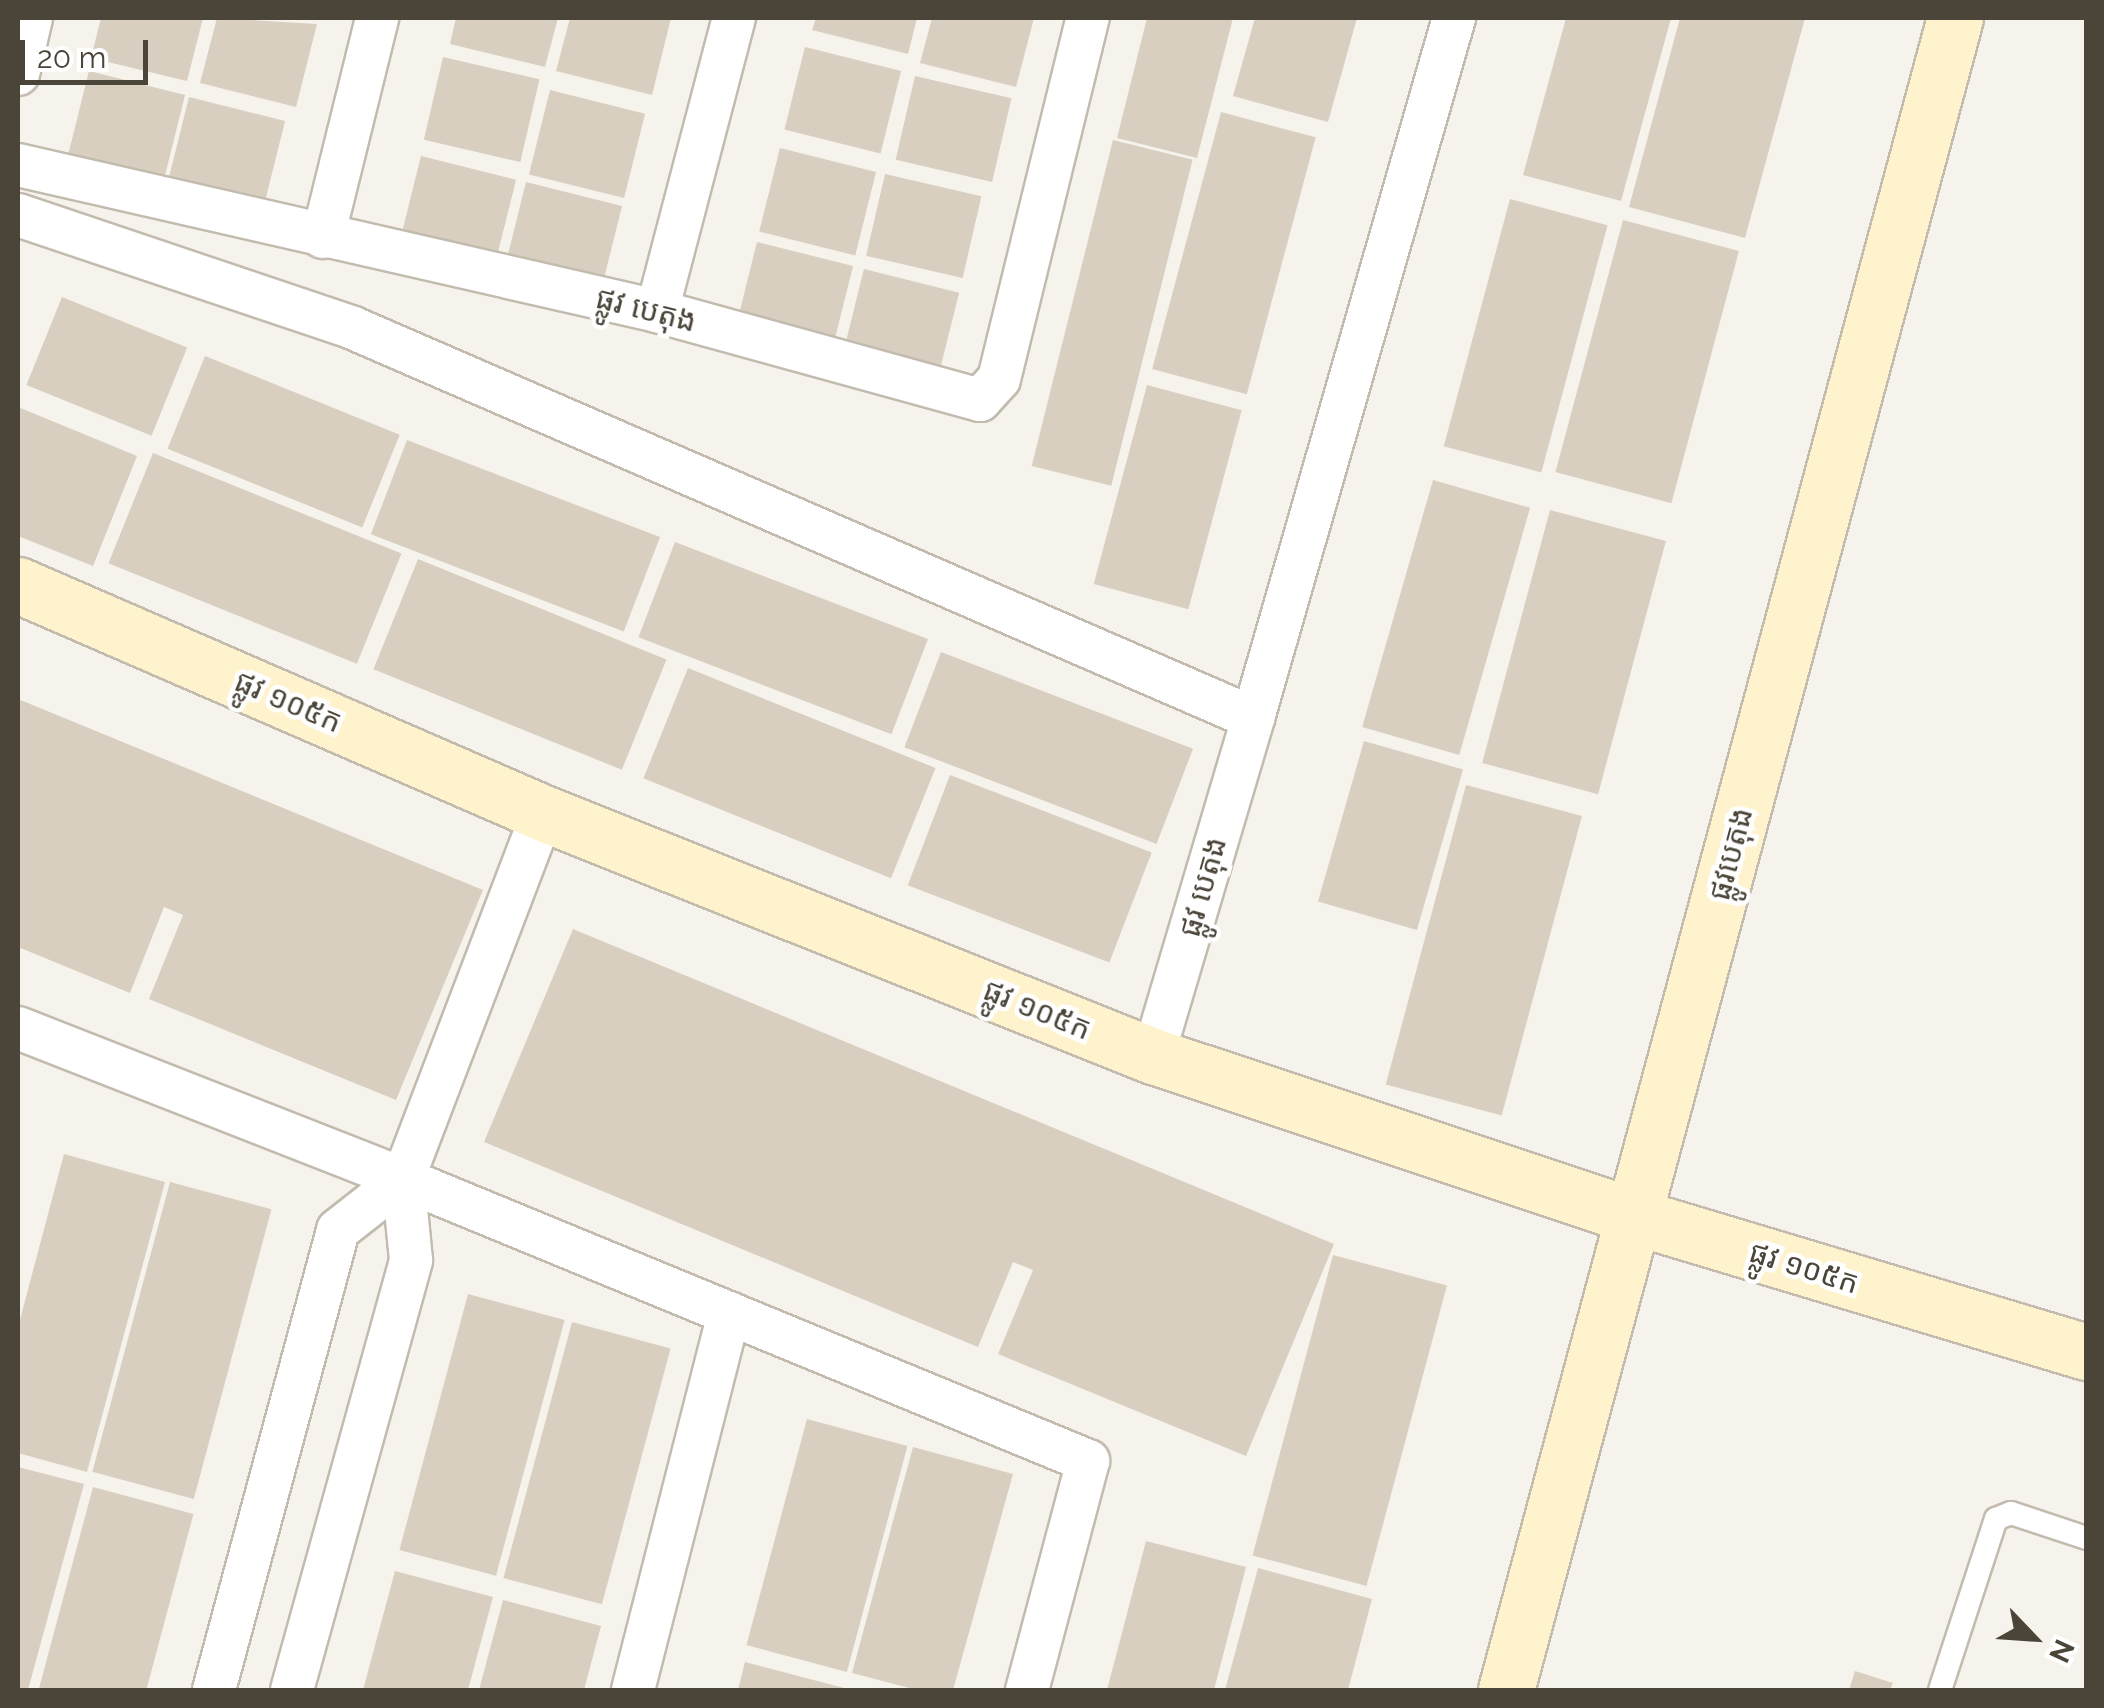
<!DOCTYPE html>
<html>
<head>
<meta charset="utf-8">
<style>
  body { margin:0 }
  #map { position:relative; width:2104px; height:1708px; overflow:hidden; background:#f6f3ec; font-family:Raleway,"Noto Sans Khmer",sans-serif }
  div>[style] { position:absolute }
  .building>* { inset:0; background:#d8cfc1; transform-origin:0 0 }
  .roads { filter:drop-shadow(2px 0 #c2bbae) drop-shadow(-2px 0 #c2bbae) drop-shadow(0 2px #c2bbae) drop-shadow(0 -2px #c2bbae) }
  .lane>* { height:22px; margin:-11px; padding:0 11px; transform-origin:11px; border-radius:11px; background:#fff }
  .street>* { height:42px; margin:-21px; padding:0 21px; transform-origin:21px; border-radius:21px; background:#fff }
  .secondary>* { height:55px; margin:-27.5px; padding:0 27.5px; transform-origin:27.5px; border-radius:27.5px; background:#fff3cd }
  span { translate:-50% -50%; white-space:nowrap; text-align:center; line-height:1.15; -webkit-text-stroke:9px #fff; paint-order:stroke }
  .street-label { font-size:30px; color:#4b4439 }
  .frame { position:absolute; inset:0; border:20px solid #4b4439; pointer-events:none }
  .north { position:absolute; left:1984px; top:1588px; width:100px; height:100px; -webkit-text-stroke:8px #fff; paint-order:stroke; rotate:115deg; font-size:28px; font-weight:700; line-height:40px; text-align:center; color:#4b4439 }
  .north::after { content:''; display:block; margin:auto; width:35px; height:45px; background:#4b4439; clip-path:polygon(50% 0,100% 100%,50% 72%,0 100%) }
  .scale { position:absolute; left:20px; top:40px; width:128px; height:45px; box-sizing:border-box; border:5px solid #4b4439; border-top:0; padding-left:12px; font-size:30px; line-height:35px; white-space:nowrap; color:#4b4439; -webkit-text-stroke:8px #fff; paint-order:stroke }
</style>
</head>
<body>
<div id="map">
  <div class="building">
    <div style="clip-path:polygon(101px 18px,203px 18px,187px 81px,91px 58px)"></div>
    <div style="clip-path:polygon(217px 18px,317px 24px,296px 107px,200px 83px)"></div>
    <div style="clip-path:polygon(456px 18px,558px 18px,545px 67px,450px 44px)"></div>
    <div style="clip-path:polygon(570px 18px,671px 18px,652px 95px,556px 71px)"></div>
    <div style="clip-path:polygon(816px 18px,917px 18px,908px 54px,812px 30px)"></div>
    <div style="clip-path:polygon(932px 18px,1034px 18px,1016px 87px,920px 63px)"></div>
    <div style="clip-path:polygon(1147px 18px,1233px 18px,1197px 158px,1117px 138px)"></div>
    <div style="clip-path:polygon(1255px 18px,1357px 18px,1328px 122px,1233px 96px)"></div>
    <div style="clip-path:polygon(1566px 18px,1671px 18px,1621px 201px,1523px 175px)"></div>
    <div style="clip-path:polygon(1680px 18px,1805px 18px,1745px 238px,1629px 207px)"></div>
    <div style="left:805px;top:47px;width:99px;height:85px;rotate:14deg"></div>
    <div style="left:443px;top:57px;width:99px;height:85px;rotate:13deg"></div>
    <div style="left:89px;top:71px;width:99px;height:87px;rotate:14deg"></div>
    <div style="left:915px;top:76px;width:99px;height:86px;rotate:13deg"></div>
    <div style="left:550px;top:90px;width:98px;height:87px;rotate:14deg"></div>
    <div style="left:189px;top:97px;width:99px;height:87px;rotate:14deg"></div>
    <div style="left:1221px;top:112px;width:98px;height:266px;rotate:15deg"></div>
    <div style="left:1113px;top:140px;width:82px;height:336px;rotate:14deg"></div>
    <div style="left:780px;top:148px;width:99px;height:86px;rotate:14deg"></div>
    <div style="left:421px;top:156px;width:98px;height:86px;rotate:14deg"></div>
    <div style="left:885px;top:174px;width:99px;height:84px;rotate:13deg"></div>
    <div style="left:526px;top:182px;width:99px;height:85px;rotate:14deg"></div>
    <div style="left:1510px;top:199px;width:101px;height:256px;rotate:15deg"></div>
    <div style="left:1623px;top:220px;width:120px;height:261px;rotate:15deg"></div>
    <div style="left:757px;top:242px;width:99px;height:85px;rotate:14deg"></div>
    <div style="left:864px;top:269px;width:98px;height:86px;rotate:14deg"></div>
    <div style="left:62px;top:297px;width:135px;height:95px;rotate:22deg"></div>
    <div style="left:205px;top:356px;width:210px;height:100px;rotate:22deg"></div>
    <div style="left:1147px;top:385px;width:98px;height:206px;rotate:15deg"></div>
    <div style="clip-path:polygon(18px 407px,137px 456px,93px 566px,18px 536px)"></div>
    <div style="left:407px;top:440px;width:271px;height:101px;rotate:21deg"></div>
    <div style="left:153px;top:453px;width:268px;height:119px;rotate:22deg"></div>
    <div style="left:1433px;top:480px;width:101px;height:257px;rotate:16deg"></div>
    <div style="left:1550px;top:510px;width:120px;height:262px;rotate:15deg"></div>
    <div style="left:675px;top:542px;width:271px;height:102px;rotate:21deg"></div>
    <div style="left:418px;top:559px;width:268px;height:119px;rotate:22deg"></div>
    <div style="left:941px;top:652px;width:270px;height:102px;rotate:21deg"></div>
    <div style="left:688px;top:668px;width:267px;height:119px;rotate:22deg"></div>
    <div style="clip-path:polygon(18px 699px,483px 890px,396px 1100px,149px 999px,183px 915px,164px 907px,130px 993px,18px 947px)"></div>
    <div style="left:1364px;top:741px;width:103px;height:167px;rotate:16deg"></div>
    <div style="left:950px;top:775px;width:216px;height:118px;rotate:21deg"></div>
    <div style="left:1466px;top:785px;width:120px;height:310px;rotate:15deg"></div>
    <div style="clip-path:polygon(573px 929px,1334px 1244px,1246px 1456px,998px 1354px,1033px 1270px,1013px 1262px,978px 1347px,484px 1142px)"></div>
    <div style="clip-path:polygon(64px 1154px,165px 1182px,87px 1472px,18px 1453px,18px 1327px)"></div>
    <div style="left:170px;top:1182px;width:105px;height:300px;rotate:15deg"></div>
    <div style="left:1333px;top:1255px;width:118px;height:311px;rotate:15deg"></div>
    <div style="left:468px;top:1294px;width:100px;height:265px;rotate:15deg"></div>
    <div style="left:572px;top:1322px;width:102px;height:265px;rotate:15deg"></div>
    <div style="left:807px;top:1419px;width:104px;height:234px;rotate:15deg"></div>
    <div style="clip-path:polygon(913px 1447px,1013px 1474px,953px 1690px,917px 1690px,852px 1673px)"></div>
    <div style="clip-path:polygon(18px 1467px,84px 1484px,28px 1690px,18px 1690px)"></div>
    <div style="left:93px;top:1487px;width:104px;height:210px;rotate:15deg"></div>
    <div style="clip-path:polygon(1146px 1541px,1246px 1567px,1214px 1690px,1107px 1690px)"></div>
    <div style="clip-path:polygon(1258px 1568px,1372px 1599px,1348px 1690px,1225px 1690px)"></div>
    <div style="clip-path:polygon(395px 1571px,493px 1597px,468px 1690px,363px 1690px)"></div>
    <div style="clip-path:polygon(503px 1600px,601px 1626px,584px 1690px,479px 1690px)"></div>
    <div style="clip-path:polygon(745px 1662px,848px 1689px,848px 1690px,738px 1690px)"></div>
    <div style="clip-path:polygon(1855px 1671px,1893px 1683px,1890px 1690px,1849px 1690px)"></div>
  </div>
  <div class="roads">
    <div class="lane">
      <div style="left:1940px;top:1690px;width:180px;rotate:-71.9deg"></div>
      <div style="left:1996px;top:1519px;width:16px;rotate:-22deg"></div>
      <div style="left:2011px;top:1513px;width:79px;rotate:18.4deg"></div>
    </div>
    <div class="street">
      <div style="left:18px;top:74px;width:57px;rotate:-76.9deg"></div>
      <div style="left:18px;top:165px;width:655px;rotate:12.87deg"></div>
      <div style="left:657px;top:311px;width:335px;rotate:15.4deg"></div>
      <div style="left:980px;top:400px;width:28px;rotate:-48deg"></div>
      <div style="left:999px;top:379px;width:372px;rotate:-76.2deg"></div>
      <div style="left:18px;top:215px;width:354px;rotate:18.6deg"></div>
      <div style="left:353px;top:328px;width:981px;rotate:23.43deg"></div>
      <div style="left:1253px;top:718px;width:728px;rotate:-73.98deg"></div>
      <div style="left:323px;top:237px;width:226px;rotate:-76.1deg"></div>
      <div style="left:657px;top:311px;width:303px;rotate:-75.3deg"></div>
      <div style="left:18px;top:1028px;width:414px;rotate:21.4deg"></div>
      <div style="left:403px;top:1179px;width:741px;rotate:22.38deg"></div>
      <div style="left:1088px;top:1461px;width:237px;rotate:104.9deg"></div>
      <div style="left:1153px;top:1056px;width:352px;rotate:-73.5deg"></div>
      <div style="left:214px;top:1690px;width:476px;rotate:-74.9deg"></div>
      <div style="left:338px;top:1230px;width:83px;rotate:-38.1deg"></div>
      <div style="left:292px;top:1690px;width:446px;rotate:-74.5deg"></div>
      <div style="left:411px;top:1260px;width:81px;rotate:-95.6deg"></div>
      <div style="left:403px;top:1179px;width:392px;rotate:-69.1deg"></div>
      <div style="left:633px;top:1690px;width:389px;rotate:-75.7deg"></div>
    </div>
    <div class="secondary">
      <div style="left:18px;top:585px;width:572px;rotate:23.47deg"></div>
      <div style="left:543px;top:813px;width:657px;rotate:21.72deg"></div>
      <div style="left:1153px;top:1056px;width:506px;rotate:18.43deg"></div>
      <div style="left:1633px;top:1216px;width:473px;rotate:16.7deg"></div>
      <div style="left:1506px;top:1690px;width:1731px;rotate:-74.97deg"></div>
    </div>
  </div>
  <div class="street-label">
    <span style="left:646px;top:310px;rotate:14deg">ផ្លូវ បេតុង</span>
    <span style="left:288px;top:702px;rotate:23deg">ផ្លូវ ១០៥ក</span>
    <span style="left:1731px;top:854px;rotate:-75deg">ផ្លូវបេតុង</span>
    <span style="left:1203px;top:887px;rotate:-74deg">ផ្លូវ បេតុង</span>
    <span style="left:1037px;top:1010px;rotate:22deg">ផ្លូវ ១០៥ក</span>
    <span style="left:1804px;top:1268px;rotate:17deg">ផ្លូវ ១០៥ក</span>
  </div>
  <div class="frame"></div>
  <div class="north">N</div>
  <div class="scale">20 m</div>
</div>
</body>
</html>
